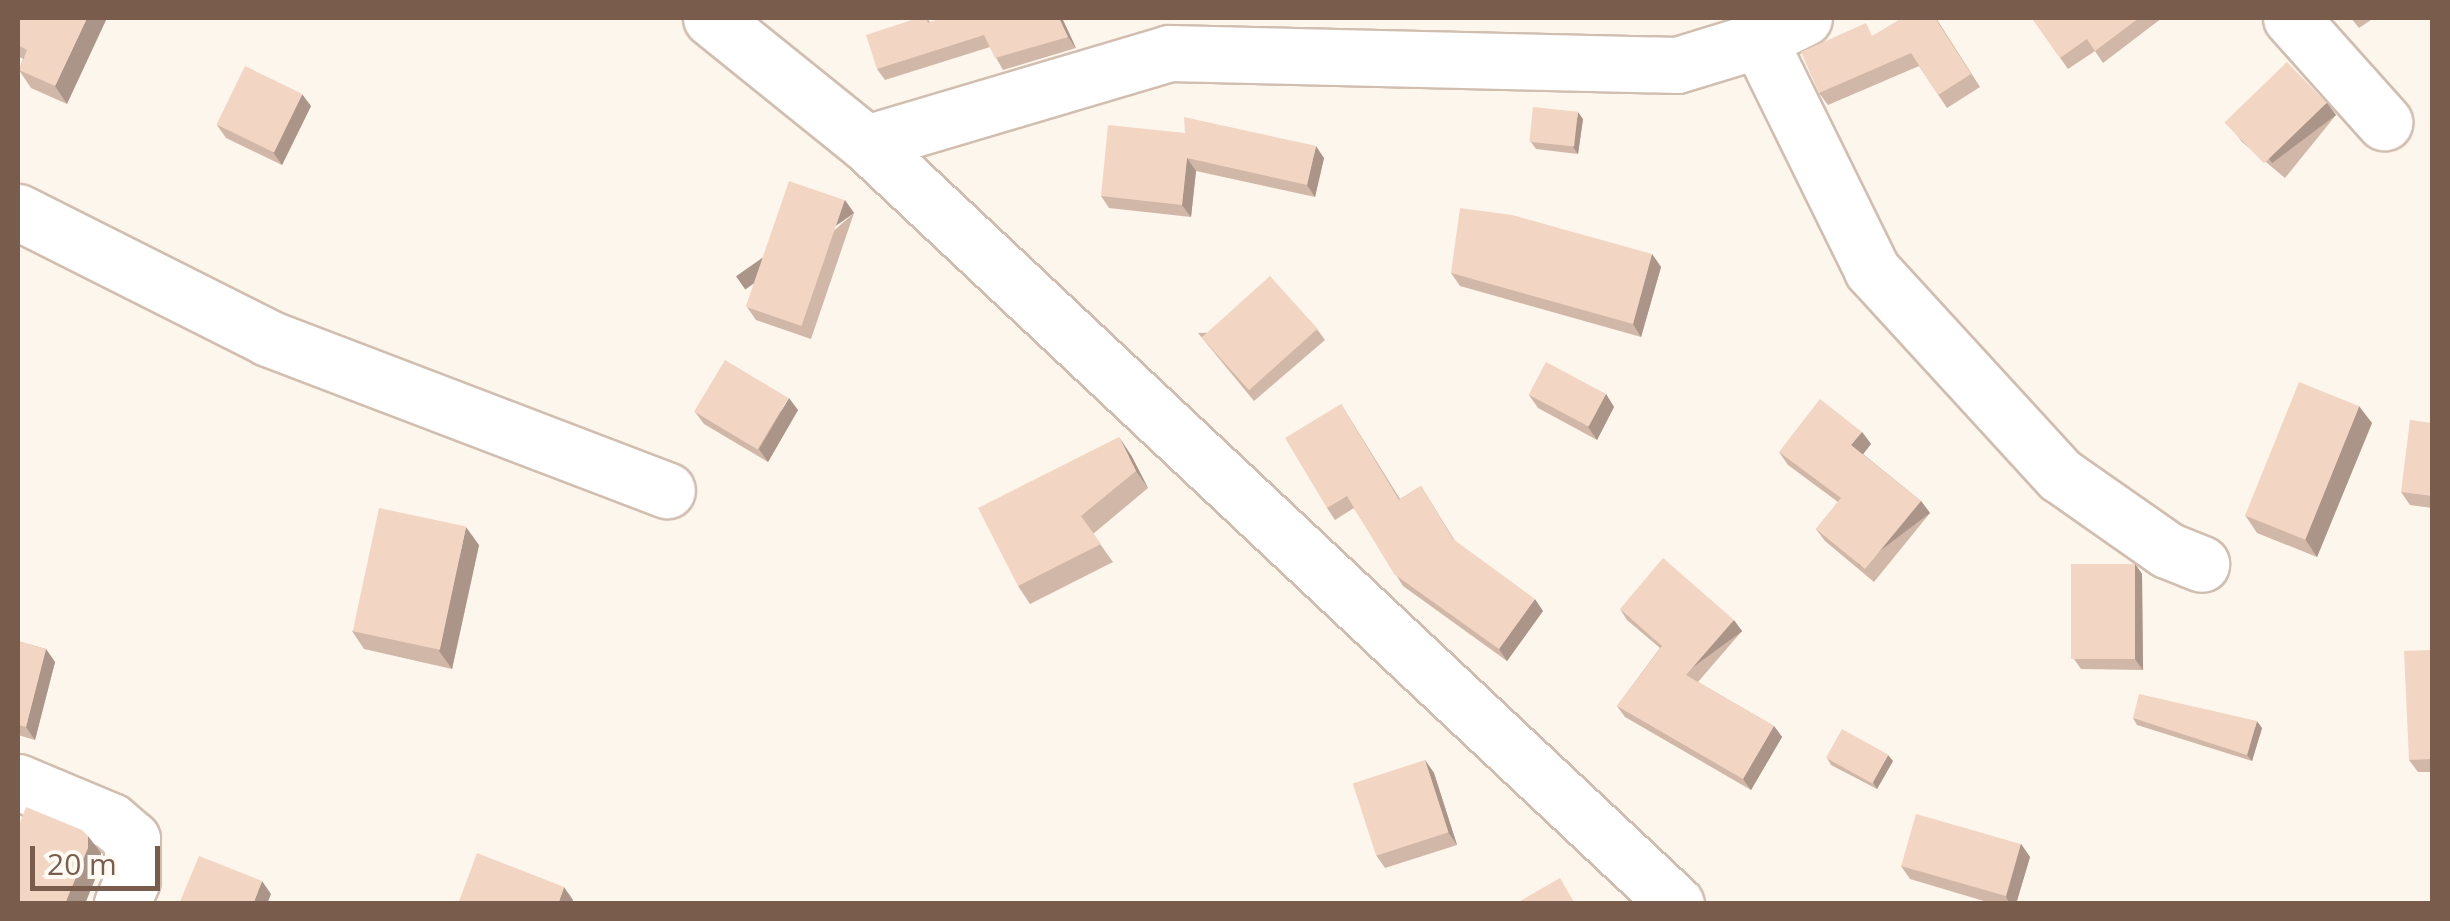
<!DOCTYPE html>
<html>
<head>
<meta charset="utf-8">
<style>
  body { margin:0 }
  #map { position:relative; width:2450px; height:921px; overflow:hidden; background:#fdf6ec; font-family:"Open Sans",sans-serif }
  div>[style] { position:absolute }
  .roads { filter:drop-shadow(2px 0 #d1beb0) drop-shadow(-2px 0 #d1beb0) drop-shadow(0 2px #d1beb0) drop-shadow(0 -2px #d1beb0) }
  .minor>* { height:55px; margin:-27.5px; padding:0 27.5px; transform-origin:27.5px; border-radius:27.5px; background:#fff }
  .wall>* { inset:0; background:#d1b7a8 }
  .shaded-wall>* { inset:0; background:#aa9588; transform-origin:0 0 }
  .building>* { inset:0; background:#f3d5c3; transform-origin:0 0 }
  span { translate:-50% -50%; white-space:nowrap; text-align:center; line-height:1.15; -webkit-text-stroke:10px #fffaf3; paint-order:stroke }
  .frame { position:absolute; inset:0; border:20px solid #7a5c4d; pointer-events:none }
  .scale { position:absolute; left:30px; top:846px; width:130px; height:45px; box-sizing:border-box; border:5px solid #7a5c4d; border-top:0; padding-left:12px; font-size:30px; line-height:35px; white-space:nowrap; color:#7a5c4d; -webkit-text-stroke:8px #fffaf3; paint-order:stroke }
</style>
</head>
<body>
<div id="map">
  <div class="roads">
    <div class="minor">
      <div style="left:711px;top:18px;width:199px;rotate:38.9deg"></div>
      <div style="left:866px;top:143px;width:1111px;rotate:43.21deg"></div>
      <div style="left:2291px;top:18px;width:140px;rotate:48.2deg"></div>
      <div style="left:1759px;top:40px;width:256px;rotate:63.8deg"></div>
      <div style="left:1872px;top:270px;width:278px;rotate:47.5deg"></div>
      <div style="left:2060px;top:475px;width:131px;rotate:35deg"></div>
      <div style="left:2167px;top:550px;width:37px;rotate:22deg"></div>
      <div style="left:866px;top:143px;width:316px;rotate:-16.5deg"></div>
      <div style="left:1169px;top:53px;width:508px;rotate:1.35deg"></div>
      <div style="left:1677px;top:65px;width:86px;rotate:-17deg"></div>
      <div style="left:1759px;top:40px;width:50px;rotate:-26.1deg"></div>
      <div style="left:18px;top:212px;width:280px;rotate:26.7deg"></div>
      <div style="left:268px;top:338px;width:427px;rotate:20.9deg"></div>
      <div style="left:18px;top:782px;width:101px;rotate:22.8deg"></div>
      <div style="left:111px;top:821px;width:28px;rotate:41deg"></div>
      <div style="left:132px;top:839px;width:41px;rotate:90deg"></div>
      <div style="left:132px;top:880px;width:26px;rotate:113deg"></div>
    </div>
  </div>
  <div class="wall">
    <div style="clip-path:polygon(18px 18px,67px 104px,31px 88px,19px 70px,23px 59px,18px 56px)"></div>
    <div style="clip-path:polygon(927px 18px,930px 22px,1062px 18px,1076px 48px,1003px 70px,990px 47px,885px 80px,877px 69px)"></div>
    <div style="clip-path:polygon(1936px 18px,1980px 87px,1947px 108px,1919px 66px,1828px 105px,1819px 93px,1874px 35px)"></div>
    <div style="clip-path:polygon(2032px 18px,2162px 18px,2103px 63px,2095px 51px,2068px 69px)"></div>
    <div style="clip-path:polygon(2351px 18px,2374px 18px,2359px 28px)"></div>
    <div style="clip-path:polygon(2327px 103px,2336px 115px,2285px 178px,2242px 142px,2233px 130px)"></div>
    <div style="clip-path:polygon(311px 106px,282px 165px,226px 138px,217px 125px)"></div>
    <div style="clip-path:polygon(1583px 119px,1578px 154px,1536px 149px,1531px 142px)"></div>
    <div style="clip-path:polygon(1185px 133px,1324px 158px,1315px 197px,1196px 171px,1191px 217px,1109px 208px,1101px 196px)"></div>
    <div style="clip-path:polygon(854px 213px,811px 339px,756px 320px,747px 307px)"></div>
    <div style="clip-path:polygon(1652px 254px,1661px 267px,1641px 337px,1460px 286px,1451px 273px)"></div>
    <div style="clip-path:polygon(1317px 329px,1325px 340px,1254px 401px,1198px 333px)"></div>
    <div style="clip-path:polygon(1606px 394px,1614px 407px,1597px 440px,1538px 408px,1529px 395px)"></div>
    <div style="clip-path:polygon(1341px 404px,1400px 499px,1421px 486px,1455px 541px,1543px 611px,1507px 661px,1403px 586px,1354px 508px,1335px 520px,1327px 508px)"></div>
    <div style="clip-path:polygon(798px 410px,768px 462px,704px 424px,695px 412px)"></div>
    <div style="clip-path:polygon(2372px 423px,2317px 557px,2257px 533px,2245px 515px)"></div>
    <div style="clip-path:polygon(2432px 423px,2432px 508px,2410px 505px,2401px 492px)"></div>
    <div style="clip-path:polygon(1862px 432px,1871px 444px,1863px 454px,1921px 501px,1930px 513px,1874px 582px,1825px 541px,1816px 529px,1838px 502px,1788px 465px,1779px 452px)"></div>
    <div style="clip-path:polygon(1131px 455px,1148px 488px,1093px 534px,1113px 562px,1030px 604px,1018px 586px)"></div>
    <div style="clip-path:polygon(479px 545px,452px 669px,364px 649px,352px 631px)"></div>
    <div style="clip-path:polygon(2135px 564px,2142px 574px,2143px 670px,2081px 669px,2074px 659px)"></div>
    <div style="clip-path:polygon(1620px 609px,1742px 631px,1698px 682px,1774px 726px,1782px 737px,1751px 790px,1625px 717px,1617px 706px,1660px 648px,1627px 620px)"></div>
    <div style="clip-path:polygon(18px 641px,46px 649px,55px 662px,35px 740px,18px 735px)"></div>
    <div style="clip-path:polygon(2432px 650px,2432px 772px,2418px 772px,2409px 760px)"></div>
    <div style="clip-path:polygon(2133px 718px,2262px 728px,2252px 761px,2137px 725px)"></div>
    <div style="clip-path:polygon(1827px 758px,1893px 761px,1877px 789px,1831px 765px)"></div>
    <div style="clip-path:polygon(1425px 760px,1434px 773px,1457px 845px,1385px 868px,1376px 855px)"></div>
    <div style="clip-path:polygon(2021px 844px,2030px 857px,2016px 904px,1994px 904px,1910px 879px,1901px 866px)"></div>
  </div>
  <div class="shaded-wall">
    <div style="clip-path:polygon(87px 18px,107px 18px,67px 104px,55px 86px)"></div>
    <div style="clip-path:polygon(1059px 18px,1062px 18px,1076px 48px,1068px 37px)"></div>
    <div style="clip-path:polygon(302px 94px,311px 106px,282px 165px,273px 152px)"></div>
    <div style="left:2327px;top:103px;width:15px;height:80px;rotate:53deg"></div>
    <div style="clip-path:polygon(1578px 112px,1583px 119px,1578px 154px,1573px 147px)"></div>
    <div style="clip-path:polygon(1316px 146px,1324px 158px,1315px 197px,1307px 185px)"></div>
    <div style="clip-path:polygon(1187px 158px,1196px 171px,1191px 217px,1182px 205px)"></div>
    <div style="left:845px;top:200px;width:16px;height:133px;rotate:55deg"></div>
    <div style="clip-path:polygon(1652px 254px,1661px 267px,1641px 337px,1633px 324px)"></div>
    <div style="clip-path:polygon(1606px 394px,1614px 407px,1597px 440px,1588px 427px)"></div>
    <div style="clip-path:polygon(789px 398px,798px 410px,768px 462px,759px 449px)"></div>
    <div style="clip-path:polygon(2359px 406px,2372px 423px,2317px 557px,2305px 539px)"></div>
    <div style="clip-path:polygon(1862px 432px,1871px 444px,1860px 458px,1851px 445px)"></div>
    <div style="clip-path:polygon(1119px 437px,1131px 455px,1148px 488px,1136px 471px)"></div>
    <div style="left:1921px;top:501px;width:15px;height:88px;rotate:53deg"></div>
    <div style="clip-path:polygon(466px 527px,479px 545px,452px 669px,439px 651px)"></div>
    <div style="clip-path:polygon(2135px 564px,2142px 574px,2143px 670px,2135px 659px)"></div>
    <div style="clip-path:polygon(1535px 599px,1543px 611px,1507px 661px,1499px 649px)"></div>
    <div style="left:1734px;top:620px;width:14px;height:73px;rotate:54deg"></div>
    <div style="clip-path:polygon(46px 649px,55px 662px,35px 740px,26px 727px)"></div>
    <div style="clip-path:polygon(2257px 721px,2262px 728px,2252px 761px,2247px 755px)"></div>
    <div style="clip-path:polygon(1774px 726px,1782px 737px,1751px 790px,1743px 779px)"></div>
    <div style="clip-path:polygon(1888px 755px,1893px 761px,1877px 789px,1873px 782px)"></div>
    <div style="clip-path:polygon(1425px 760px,1434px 773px,1457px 845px,1448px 832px)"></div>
    <div style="clip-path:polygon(88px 836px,101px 853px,101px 865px,85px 904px,65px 904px)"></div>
    <div style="clip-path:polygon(2021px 844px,2030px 857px,2016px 904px,2010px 904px,2006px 897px)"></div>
    <div style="clip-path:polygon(262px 881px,271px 894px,267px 904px,253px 904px)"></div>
    <div style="clip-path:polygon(564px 887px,573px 900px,572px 904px,558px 904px)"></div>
  </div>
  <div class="building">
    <div style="clip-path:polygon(18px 18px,87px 18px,55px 86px,19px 70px,27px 50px,18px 45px)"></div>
    <div style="clip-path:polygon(918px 18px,926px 18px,928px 23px,941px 18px,1059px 18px,1068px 37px,995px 58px,984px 35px,877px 69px,866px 35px)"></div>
    <div style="clip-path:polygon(1902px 18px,1935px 18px,1971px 74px,1938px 95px,1911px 53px,1819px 93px,1801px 52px,1866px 23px,1872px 36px)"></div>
    <div style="clip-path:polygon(2032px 18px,2139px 18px,2095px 51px,2087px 39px,2060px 58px)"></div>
    <div style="left:2287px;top:62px;width:57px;height:87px;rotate:46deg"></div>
    <div style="left:245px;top:66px;width:64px;height:65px;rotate:26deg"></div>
    <div style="left:1533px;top:107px;width:45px;height:35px;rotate:6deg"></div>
    <div style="clip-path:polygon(1184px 117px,1316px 146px,1307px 185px,1187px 158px,1182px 205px,1101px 196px,1108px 125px,1185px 133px)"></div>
    <div style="left:789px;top:181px;width:59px;height:133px;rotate:19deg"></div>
    <div style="clip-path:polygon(1460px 208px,1512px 215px,1652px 254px,1633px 324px,1451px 273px)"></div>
    <div style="left:1270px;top:276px;width:71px;height:92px;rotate:48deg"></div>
    <div style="left:725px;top:360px;width:74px;height:60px;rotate:31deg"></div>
    <div style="left:1546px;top:362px;width:68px;height:37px;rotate:28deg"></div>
    <div style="left:2299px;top:382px;width:65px;height:144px;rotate:22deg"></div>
    <div style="clip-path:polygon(1820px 399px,1862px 432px,1851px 445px,1921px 501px,1865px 569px,1816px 529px,1841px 498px,1779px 452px)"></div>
    <div style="clip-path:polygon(1341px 404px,1399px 500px,1421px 486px,1453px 539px,1535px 599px,1499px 649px,1394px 574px,1347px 496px,1327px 508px,1285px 438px)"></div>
    <div style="clip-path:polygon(2410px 420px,2432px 423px,2432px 496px,2401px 492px)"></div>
    <div style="clip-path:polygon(1119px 437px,1136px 471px,1081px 516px,1101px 544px,1018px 586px,978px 508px)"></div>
    <div style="left:379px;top:508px;width:89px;height:126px;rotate:12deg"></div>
    <div style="clip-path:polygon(1663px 558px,1734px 620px,1686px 675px,1774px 726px,1743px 779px,1617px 706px,1662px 646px,1620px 609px)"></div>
    <div style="left:2135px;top:564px;width:95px;height:64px;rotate:90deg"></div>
    <div style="clip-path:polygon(18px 641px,46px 649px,26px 727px,18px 725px)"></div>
    <div style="clip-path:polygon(2432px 650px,2432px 759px,2409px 760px,2404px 651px)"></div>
    <div style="clip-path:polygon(2139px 694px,2257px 721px,2247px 755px,2133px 718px)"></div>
    <div style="left:1842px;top:729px;width:53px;height:33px;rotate:29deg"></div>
    <div style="left:1425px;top:760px;width:76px;height:76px;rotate:72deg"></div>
    <div style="clip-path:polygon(26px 807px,82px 830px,88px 836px,88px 848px,65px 904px,18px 904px,18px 828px)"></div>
    <div style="left:1916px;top:814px;width:109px;height:54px;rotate:16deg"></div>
    <div style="clip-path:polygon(477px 853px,564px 887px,558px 904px,458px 904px)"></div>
    <div style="clip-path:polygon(199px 856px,262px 881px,253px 904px,179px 904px)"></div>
    <div style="clip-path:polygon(1560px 878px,1575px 904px,1515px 904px)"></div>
  </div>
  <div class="frame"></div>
  <div class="scale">20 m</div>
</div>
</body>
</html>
